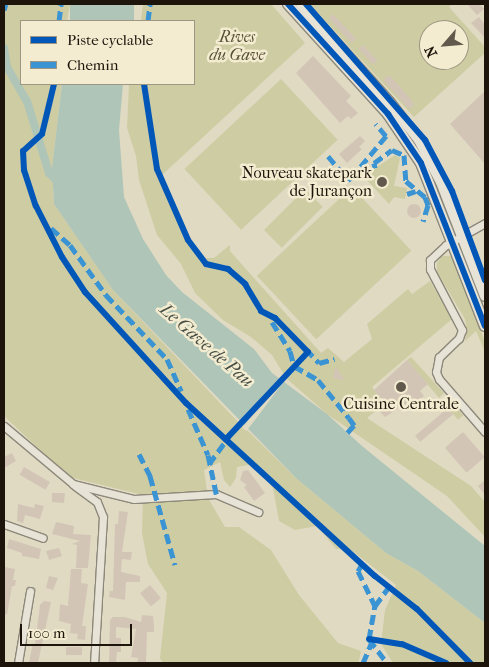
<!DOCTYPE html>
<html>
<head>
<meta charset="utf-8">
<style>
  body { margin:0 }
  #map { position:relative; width:489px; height:667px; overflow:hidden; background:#e0dac3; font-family:"IM FELL French Canon",serif }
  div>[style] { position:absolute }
  .green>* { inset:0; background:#cecca3; transform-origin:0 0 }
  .water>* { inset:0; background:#afc5b8; transform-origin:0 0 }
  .pier>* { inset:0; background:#e0dac3; transform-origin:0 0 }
  .canal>* { height:8px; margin:-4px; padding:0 4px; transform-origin:4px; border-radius:4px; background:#afc5b8 }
  .building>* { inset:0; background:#d3c5b6; transform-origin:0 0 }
  .round { border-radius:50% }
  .roads { filter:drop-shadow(1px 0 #8c887a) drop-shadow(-1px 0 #8c887a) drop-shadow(0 1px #8c887a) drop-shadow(0 -1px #8c887a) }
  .minor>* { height:7px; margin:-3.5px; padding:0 3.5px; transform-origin:3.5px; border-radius:3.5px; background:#e7e3d7 }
  .secondary>* { height:10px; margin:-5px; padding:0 5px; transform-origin:5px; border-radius:5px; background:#e7e3d7 }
  .quiet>* { height:5px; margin-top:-2.5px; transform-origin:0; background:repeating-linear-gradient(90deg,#3a93d2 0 10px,transparent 0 15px) }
  .cycleway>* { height:6px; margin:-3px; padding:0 3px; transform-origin:3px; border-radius:3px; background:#0057b8 }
  .dots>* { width:14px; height:14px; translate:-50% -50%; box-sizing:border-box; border:2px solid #f3ecd0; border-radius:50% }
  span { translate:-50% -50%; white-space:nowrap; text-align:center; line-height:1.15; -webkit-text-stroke:5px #f3ecd0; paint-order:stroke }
  .park-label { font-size:16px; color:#565137; font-style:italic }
  .poi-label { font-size:16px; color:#1d140c }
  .right { translate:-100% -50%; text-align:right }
  .water-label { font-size:18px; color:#494f46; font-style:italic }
  .frame { position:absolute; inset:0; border:5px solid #1d140c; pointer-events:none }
  .legend { position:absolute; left:20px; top:20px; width:175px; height:65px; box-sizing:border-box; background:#f3ecd0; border:1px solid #9d9682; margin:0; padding:6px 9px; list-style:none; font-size:15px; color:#1d140c }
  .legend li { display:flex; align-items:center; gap:10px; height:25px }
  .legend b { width:25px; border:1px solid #9d9682 }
  .north { position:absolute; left:419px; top:20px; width:50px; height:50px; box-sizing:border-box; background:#f3ecd0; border:1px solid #9d9682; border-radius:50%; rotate:243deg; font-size:14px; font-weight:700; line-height:20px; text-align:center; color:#1d140c }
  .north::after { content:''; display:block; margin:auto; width:18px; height:22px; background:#61594c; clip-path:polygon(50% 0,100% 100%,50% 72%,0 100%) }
  .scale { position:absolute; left:20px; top:624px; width:112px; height:22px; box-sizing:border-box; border:2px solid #1d140c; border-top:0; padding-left:6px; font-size:15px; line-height:18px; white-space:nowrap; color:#1d140c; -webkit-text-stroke:4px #f3ecd0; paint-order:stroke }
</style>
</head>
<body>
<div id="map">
  <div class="green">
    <div style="clip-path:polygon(4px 4px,70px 4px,67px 21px,21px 21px,21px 84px,62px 84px,52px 168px,54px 204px,113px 290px,238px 422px,225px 436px,229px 439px,242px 425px,296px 478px,386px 553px,418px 571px,485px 623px,485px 663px,393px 663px,381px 644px,385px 610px,396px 585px,350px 549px,336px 549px,317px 526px,295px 530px,279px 521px,273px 488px,254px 464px,237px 467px,236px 478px,230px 487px,224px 480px,220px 462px,204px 470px,208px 498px,225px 527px,239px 527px,271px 550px,299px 595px,338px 643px,361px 651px,359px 661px,358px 663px,163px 663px,160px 658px,167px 593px,148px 564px,142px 533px,143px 495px,69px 477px,4px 416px)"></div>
    <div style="clip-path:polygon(143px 4px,271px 4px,305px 43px,162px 175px,192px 241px,205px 258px,214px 258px,230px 245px,230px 251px,321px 353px,328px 348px,344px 362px,372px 339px,367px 324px,408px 289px,412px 294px,430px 281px,452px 319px,372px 387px,385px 403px,367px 418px,471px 486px,485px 502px,485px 537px,447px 496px,327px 414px,286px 378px,272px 355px,251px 337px,223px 320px,195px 293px,181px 264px,157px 235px,139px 180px,136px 156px,127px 128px,129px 84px,194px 84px,194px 21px,141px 21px)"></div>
    <div style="clip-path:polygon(evenodd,310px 4px,452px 4px,449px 7px,485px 47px,485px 53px,414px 117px,310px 4px,429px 30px,459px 30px,459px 60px,429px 60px,429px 30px)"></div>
    <div style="left:281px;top:79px;width:83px;height:132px;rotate:47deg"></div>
    <div style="clip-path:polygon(395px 155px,400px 158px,394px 186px,407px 188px,405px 199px,394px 197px,389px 204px,365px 178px,366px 174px)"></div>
    <div style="left:352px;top:187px;width:87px;height:130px;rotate:47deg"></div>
    <div style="left:305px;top:189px;width:25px;height:58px;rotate:45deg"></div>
    <div style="clip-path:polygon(442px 256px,452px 256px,485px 342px,485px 352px,476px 331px,465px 341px,467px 331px,465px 319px,437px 272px,437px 263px)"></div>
    <div style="clip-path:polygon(411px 357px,444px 393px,439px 398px,407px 360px)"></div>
    <div style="left:453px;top:403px;width:16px;height:7px;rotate:50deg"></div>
  </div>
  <div class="water">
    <div style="left:70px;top:4px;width:64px;height:17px"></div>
    <div style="clip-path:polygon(62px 84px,123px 84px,119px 130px,124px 197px,143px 239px,166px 275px,182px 292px,254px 349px,272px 373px,327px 414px,362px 446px,485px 546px,485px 623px,418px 571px,386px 553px,296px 478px,113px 290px,54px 204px,52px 168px)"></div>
  </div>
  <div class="pier">
    <div style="left:281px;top:377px;width:5px;height:64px;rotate:37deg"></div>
  </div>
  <div class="canal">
    <div style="left:4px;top:48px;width:19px;rotate:81deg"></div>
    <div style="left:7px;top:67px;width:39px;rotate:60deg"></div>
    <div style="left:27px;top:101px;width:75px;rotate:73deg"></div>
    <div style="left:49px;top:173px;width:14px;rotate:45deg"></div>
  </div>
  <div class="building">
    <div style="clip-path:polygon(467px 4px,479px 4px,484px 9px,477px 15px)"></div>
    <div style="left:333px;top:14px;width:34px;height:6px;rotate:47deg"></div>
    <div style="clip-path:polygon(479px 17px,485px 25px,485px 38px,471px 23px)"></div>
    <div style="left:363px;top:45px;width:21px;height:6px;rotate:47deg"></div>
    <div style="clip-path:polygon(313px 56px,351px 96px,346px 101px,358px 113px,351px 119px,348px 116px,340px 123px,296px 73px)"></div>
    <div style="clip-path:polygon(389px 75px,409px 97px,414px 105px,409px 109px,383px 80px)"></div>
    <div style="clip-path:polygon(485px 91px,485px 164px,450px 124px)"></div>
    <div style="clip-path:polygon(360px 136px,365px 141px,359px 147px,362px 149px,347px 163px,339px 154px)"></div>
    <div class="round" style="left:407px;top:204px;width:14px;height:14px"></div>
    <div style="clip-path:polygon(407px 360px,428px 384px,420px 391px,424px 396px,410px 409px,405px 404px,385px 417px,380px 412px,385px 403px,374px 390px)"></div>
    <div style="clip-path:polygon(335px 367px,345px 380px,333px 378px)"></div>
    <div style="left:448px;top:408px;width:8px;height:43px;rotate:50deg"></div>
    <div style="left:463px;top:432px;width:33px;height:24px;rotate:49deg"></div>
    <div style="clip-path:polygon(12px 453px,16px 461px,4px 468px,4px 457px)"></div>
    <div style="left:24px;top:467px;width:30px;height:9px;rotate:30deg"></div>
    <div style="clip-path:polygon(248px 470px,265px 493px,254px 501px,244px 487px,247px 485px,240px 480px,243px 471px)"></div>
    <div style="clip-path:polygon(485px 480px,485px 495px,478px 486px)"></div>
    <div style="clip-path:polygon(52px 493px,65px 493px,64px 503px,52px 502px)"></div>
    <div style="clip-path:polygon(18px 504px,34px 508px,35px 504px,44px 506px,40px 519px,25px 515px,23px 523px,17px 521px)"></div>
    <div style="clip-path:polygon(119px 511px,128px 512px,122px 552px,132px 552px,131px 560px,122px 559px,121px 572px,140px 576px,140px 582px,126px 582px,125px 600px,109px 597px,110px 591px,113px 591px,115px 524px,118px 524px)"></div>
    <div style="clip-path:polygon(56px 522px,74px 526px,73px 534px,91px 535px,88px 568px,76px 568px,77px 545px,72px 544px,80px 541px,52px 534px)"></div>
    <div style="clip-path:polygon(9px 539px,41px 549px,39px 559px,22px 556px,22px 553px,7px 548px)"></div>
    <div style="clip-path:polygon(59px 548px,62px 556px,49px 560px,46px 551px)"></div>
    <div style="clip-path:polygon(5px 567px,15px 569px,13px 580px,16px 580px,15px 586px,12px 586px,7px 615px,4px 614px)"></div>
    <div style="clip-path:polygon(71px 569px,82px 569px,81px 583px,88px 584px,82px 626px,86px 626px,85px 640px,77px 639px,78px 634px,70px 633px,71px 624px,59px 621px,60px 604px,68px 606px)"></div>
    <div style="clip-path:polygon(49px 576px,58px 578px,53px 590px,46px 588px)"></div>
    <div style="left:150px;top:585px;width:17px;height:13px;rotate:50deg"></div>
    <div style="clip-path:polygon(44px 601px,51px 602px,38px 663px,29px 662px,33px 643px,35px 644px,40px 605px)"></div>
    <div style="clip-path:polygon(142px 615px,153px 616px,154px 626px,154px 632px,147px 632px,146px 663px,137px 663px,138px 658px,131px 657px,136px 629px,116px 627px,116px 638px,121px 638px,121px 652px,117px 652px,116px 663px,109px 663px,110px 620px,113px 617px,125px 617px,141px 622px)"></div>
    <div style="left:66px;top:647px;width:16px;height:8px"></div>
  </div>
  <div class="roads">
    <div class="minor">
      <div style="left:485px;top:223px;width:45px;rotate:150.6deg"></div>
      <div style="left:446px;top:245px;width:22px;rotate:137deg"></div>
      <div style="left:430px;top:260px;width:9px;rotate:90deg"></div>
      <div style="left:430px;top:269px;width:69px;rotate:62.3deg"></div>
      <div style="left:462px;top:330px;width:9px;rotate:111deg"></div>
      <div style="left:459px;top:338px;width:28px;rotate:136deg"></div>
      <div style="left:439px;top:357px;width:15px;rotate:101deg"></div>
      <div style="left:436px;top:372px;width:8px;rotate:67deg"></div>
      <div style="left:439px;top:379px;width:70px;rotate:49deg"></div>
      <div style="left:4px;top:426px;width:90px;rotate:40deg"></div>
      <div style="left:73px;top:484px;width:63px;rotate:13.8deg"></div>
      <div style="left:134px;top:499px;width:82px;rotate:-3.5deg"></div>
      <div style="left:216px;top:494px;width:46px;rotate:23.2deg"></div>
      <div style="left:75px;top:486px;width:27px;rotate:36deg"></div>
      <div style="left:97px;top:502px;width:16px;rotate:68deg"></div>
      <div style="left:103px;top:517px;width:146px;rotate:93.5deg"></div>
      <div style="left:4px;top:524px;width:41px;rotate:19.7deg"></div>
      <div style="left:18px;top:663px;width:73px;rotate:-80.5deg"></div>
    </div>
    <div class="secondary">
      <div style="left:288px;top:4px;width:149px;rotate:47.7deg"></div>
      <div style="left:388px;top:114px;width:59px;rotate:56deg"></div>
      <div style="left:421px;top:163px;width:175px;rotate:68.6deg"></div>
      <div style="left:301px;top:4px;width:133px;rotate:48deg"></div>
      <div style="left:390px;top:103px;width:47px;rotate:51.9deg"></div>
      <div style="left:419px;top:140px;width:47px;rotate:62.4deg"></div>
      <div style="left:441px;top:182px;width:122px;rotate:68.9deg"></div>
    </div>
  </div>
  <div class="quiet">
    <div style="left:4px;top:10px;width:6px;rotate:-72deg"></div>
    <div style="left:59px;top:21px;width:17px;rotate:-83deg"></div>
    <div style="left:148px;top:21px;width:17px;rotate:-83deg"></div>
    <div style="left:328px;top:156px;width:31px;rotate:50deg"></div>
    <div style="left:348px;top:180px;width:4px;rotate:-34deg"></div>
    <div style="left:351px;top:178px;width:55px;rotate:-50.2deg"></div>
    <div style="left:386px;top:136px;width:16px;rotate:-130deg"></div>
    <div style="left:375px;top:168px;width:5px;rotate:-101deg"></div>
    <div style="left:374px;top:163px;width:22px;rotate:-36deg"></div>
    <div style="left:392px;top:150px;width:13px;rotate:23deg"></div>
    <div style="left:404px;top:155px;width:26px;rotate:86deg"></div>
    <div style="left:406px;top:181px;width:25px;rotate:40deg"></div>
    <div style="left:425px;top:197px;width:9px;rotate:69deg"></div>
    <div style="left:428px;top:205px;width:17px;rotate:107deg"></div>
    <div style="left:407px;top:194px;width:9px;rotate:-18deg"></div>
    <div style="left:51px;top:228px;width:25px;rotate:42deg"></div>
    <div style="left:70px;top:245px;width:62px;rotate:54.2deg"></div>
    <div style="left:106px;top:295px;width:88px;rotate:46.4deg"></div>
    <div style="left:167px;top:359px;width:35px;rotate:66deg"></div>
    <div style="left:272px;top:322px;width:34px;rotate:58deg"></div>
    <div style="left:290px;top:351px;width:16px;rotate:75deg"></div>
    <div style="left:306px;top:349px;width:19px;rotate:47deg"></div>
    <div style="left:319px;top:363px;width:16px;rotate:-15deg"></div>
    <div style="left:294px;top:366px;width:28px;rotate:30deg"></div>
    <div style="left:318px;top:380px;width:49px;rotate:50.8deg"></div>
    <div style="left:349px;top:418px;width:9px;rotate:54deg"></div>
    <div style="left:354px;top:425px;width:11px;rotate:131deg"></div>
    <div style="left:188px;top:409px;width:50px;rotate:66.5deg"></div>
    <div style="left:208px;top:455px;width:40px;rotate:78deg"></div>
    <div style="left:139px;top:454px;width:25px;rotate:63deg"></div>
    <div style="left:150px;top:476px;width:92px;rotate:74.3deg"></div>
    <div style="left:209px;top:464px;width:34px;rotate:-54deg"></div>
    <div style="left:362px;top:564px;width:8px;rotate:120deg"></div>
    <div style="left:358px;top:571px;width:39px;rotate:64deg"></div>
    <div style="left:369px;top:639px;width:34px;rotate:-80deg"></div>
    <div style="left:375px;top:606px;width:24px;rotate:-54deg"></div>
    <div style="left:369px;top:639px;width:30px;rotate:53deg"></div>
    <div style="left:363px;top:663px;width:23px;rotate:-67deg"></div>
  </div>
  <div class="cycleway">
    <div style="left:288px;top:4px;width:149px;rotate:47.7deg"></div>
    <div style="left:388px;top:114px;width:59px;rotate:56deg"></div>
    <div style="left:421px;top:163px;width:175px;rotate:68.6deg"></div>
    <div style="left:306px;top:4px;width:181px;rotate:48.8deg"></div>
    <div style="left:425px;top:140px;width:58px;rotate:62.1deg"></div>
    <div style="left:452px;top:191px;width:95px;rotate:69.7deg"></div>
    <div style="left:54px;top:84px;width:51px;rotate:103.5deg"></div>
    <div style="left:42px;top:134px;width:25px;rotate:138deg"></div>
    <div style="left:23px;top:151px;width:19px;rotate:87deg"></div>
    <div style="left:24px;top:170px;width:38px;rotate:72deg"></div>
    <div style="left:36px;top:206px;width:57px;rotate:63deg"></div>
    <div style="left:62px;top:257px;width:42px;rotate:56.7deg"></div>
    <div style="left:85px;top:292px;width:150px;rotate:47.7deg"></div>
    <div style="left:186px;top:403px;width:256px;rotate:42.5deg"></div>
    <div style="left:375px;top:576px;width:53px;rotate:38.2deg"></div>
    <div style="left:417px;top:609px;width:76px;rotate:45.5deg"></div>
    <div style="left:144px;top:84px;width:86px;rotate:81.3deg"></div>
    <div style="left:157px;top:169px;width:77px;rotate:66.4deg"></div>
    <div style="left:188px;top:240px;width:30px;rotate:53deg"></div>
    <div style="left:206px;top:264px;width:23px;rotate:13deg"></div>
    <div style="left:228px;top:269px;width:23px;rotate:41deg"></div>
    <div style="left:245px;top:284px;width:31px;rotate:59deg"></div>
    <div style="left:261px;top:311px;width:16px;rotate:27deg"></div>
    <div style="left:275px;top:318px;width:47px;rotate:45.9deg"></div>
    <div style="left:308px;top:352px;width:120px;rotate:133.3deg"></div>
    <div style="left:369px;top:639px;width:33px;rotate:9deg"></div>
    <div style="left:402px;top:644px;width:48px;rotate:23.4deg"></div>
  </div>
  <div class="dots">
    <div style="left:382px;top:182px;background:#61594c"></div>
    <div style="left:401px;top:387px;background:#61594c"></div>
  </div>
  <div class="park-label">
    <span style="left:237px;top:46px">Rives<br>du Gave</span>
  </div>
  <div class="poi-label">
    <span class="right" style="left:372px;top:182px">Nouveau skatepark<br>de Jurançon</span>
    <span style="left:401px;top:404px">Cuisine Centrale</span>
  </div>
  <div class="water-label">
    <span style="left:206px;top:346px;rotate:41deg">Le Gave de Pau</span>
  </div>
  <div class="frame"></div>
  <ul class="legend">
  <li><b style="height:6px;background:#0057b8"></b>Piste cyclable</li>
  <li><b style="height:6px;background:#3a93d2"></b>Chemin</li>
  </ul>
  <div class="north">N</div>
  <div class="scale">100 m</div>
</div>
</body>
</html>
